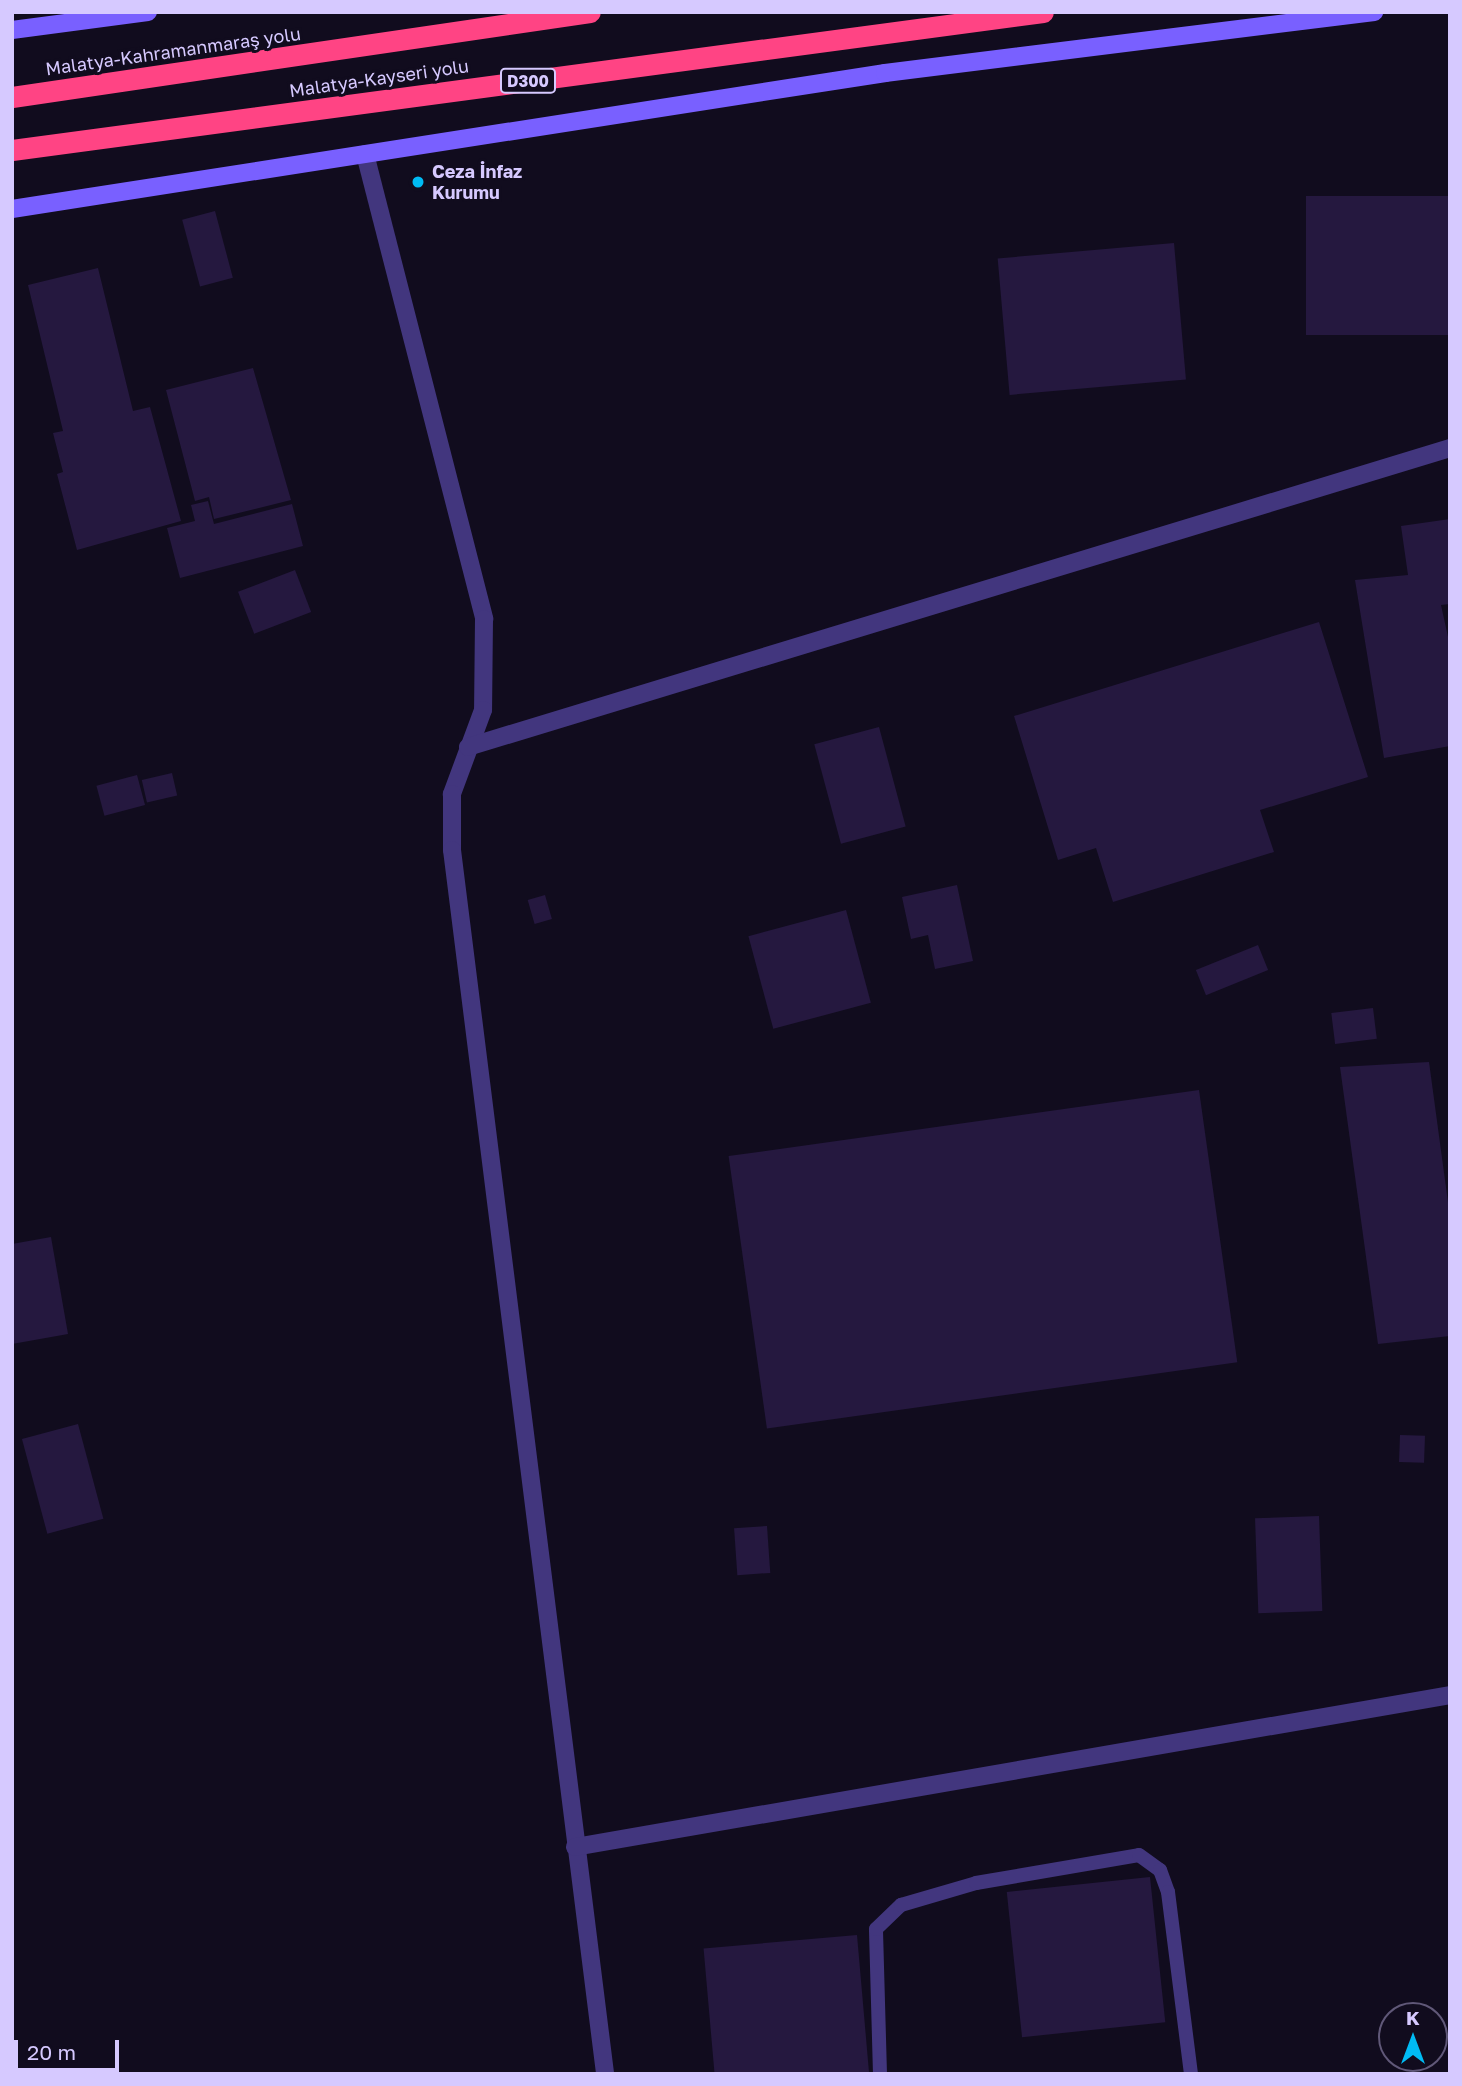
<!DOCTYPE html>
<html>
<head>
<meta charset="utf-8">
<style>
  body { margin:0 }
  #map { position:relative; width:1462px; height:2086px; overflow:hidden; background:#110c1e; font-family:"Golos Text",sans-serif }
  div>[style] { position:absolute }
  .building>* { inset:0; background:#25183f; transform-origin:0 0 }
  .lane>* { height:14px; margin:-7px; padding:0 7px; transform-origin:7px; border-radius:7px; background:#42367e }
  .street>* { height:18px; margin:-9px; padding:0 9px; transform-origin:9px; border-radius:9px; background:#42367e }
  .secondary>* { height:18px; margin:-9px; padding:0 9px; transform-origin:9px; border-radius:9px; background:#7960ff }
  .highway>* { height:21px; margin:-10.5px; padding:0 10.5px; transform-origin:10.5px; border-radius:10.5px; background:#ff4484 }
  .dots>* { width:19px; height:19px; translate:-50% -50%; box-sizing:border-box; border:4px solid #110c1e; border-radius:50% }
  span { translate:-50% -50%; white-space:nowrap; text-align:center; line-height:1.15; -webkit-text-stroke:6px #110c1e; paint-order:stroke }
  .shield-label span { padding:2px 5px; background:#110c1e; border:2px solid; border-radius:5px; -webkit-text-stroke-width:0 }
  .shield-label { font-size:16px; color:#d6c9ff; font-weight:700 }
  .street-label { font-size:18px; color:#d6c9ff }
  .poi-label { font-size:18px; color:#d6c9ff; font-weight:700 }
  .left { translate:0 -50%; text-align:left }
  .frame { position:absolute; inset:0; border:14px solid #d6c9ff; pointer-events:none }
  .north { position:absolute; left:1378px; top:2002px; width:70px; height:70px; box-sizing:border-box; background:#110c1e; border:2px solid #605878; border-radius:50%; rotate:0deg; font-size:19px; font-weight:700; line-height:28px; text-align:center; color:#d6c9ff }
  .north::after { content:''; display:block; margin:auto; width:24px; height:32px; background:#00bbf4; clip-path:polygon(50% 0,100% 100%,50% 72%,0 100%) }
  .scale { position:absolute; left:14px; top:2040px; width:105px; height:32px; box-sizing:border-box; border:4px solid #d6c9ff; border-top:0; padding-left:9px; font-size:21px; line-height:24px; white-space:nowrap; color:#d6c9ff; -webkit-text-stroke:5px #110c1e; paint-order:stroke }
</style>
</head>
<body>
<div id="map">
  <div class="building">
    <div style="left:1450px;top:196px;width:139px;height:144px;rotate:90deg"></div>
    <div style="left:215px;top:211px;width:69px;height:34px;rotate:75deg"></div>
    <div style="left:1174px;top:243px;width:137px;height:177px;rotate:85deg"></div>
    <div style="clip-path:polygon(98px 268px,133px 411px,150px 407px,181px 521px,77px 550px,57px 474px,63px 472px,53px 433px,63px 431px,28px 285px)"></div>
    <div style="clip-path:polygon(253px 368px,291px 500px,214px 519px,209px 497px,195px 501px,166px 390px)"></div>
    <div style="clip-path:polygon(208px 501px,214px 524px,292px 504px,303px 546px,180px 578px,167px 528px,195px 521px,191px 505px)"></div>
    <div style="clip-path:polygon(1450px 519px,1450px 604px,1441px 605px,1450px 646px,1450px 746px,1384px 758px,1355px 580px,1408px 575px,1401px 526px)"></div>
    <div style="left:295px;top:570px;width:45px;height:61px;rotate:69deg"></div>
    <div style="clip-path:polygon(1319px 622px,1368px 777px,1260px 810px,1274px 852px,1113px 902px,1096px 848px,1058px 860px,1014px 716px)"></div>
    <div style="left:879px;top:727px;width:103px;height:67px;rotate:75deg"></div>
    <div style="left:172px;top:773px;width:23px;height:31px;rotate:77deg"></div>
    <div style="left:137px;top:775px;width:31px;height:42px;rotate:75deg"></div>
    <div style="clip-path:polygon(957px 885px,973px 961px,935px 969px,928px 935px,911px 939px,902px 897px)"></div>
    <div style="left:545px;top:895px;width:25px;height:18px;rotate:74deg"></div>
    <div style="left:846px;top:910px;width:96px;height:101px;rotate:75deg"></div>
    <div style="left:1258px;top:945px;width:27px;height:67px;rotate:68deg"></div>
    <div style="left:1373px;top:1008px;width:31px;height:42px;rotate:83deg"></div>
    <div style="clip-path:polygon(1429px 1062px,1450px 1217px,1450px 1336px,1378px 1344px,1340px 1067px)"></div>
    <div style="left:1199px;top:1090px;width:275px;height:475px;rotate:82deg"></div>
    <div style="clip-path:polygon(51px 1237px,68px 1334px,12px 1344px,12px 1244px)"></div>
    <div style="left:78px;top:1424px;width:98px;height:58px;rotate:75deg"></div>
    <div style="left:1400px;top:1435px;width:25px;height:27px;rotate:2deg"></div>
    <div style="left:1319px;top:1516px;width:95px;height:64px;rotate:88deg"></div>
    <div style="left:767px;top:1526px;width:47px;height:33px;rotate:86deg"></div>
    <div style="left:1150px;top:1877px;width:146px;height:144px;rotate:84deg"></div>
    <div style="left:857px;top:1935px;width:140px;height:154px;rotate:85deg"></div>
  </div>
  <div class="lane">
    <div style="left:880px;top:2074px;width:145px;rotate:-91.6deg"></div>
    <div style="left:876px;top:1929px;width:35px;rotate:-44deg"></div>
    <div style="left:901px;top:1905px;width:78px;rotate:-16.3deg"></div>
    <div style="left:976px;top:1883px;width:165px;rotate:-9.7deg"></div>
    <div style="left:1139px;top:1855px;width:26px;rotate:36deg"></div>
    <div style="left:1160px;top:1870px;width:23px;rotate:70deg"></div>
    <div style="left:1168px;top:1892px;width:183px;rotate:82.8deg"></div>
  </div>
  <div class="street">
    <div style="left:365px;top:154px;width:480px;rotate:75.6deg"></div>
    <div style="left:484px;top:619px;width:91px;rotate:90.6deg"></div>
    <div style="left:483px;top:710px;width:90px;rotate:110.3deg"></div>
    <div style="left:452px;top:794px;width:56px;rotate:90deg"></div>
    <div style="left:452px;top:850px;width:1234px;rotate:82.87deg"></div>
    <div style="left:468px;top:747px;width:1027px;rotate:-16.93deg"></div>
    <div style="left:575px;top:1847px;width:888px;rotate:-9.85deg"></div>
  </div>
  <div class="secondary">
    <div style="left:12px;top:30px;width:137px;rotate:-7.5deg"></div>
    <div style="left:12px;top:209px;width:884px;rotate:-8.85deg"></div>
    <div style="left:885px;top:73px;width:493px;rotate:-7.1deg"></div>
  </div>
  <div class="highway">
    <div style="left:12px;top:97px;width:584px;rotate:-8.37deg"></div>
    <div style="left:12px;top:150px;width:1040px;rotate:-7.62deg"></div>
  </div>
  <div class="dots">
    <div style="left:418px;top:182px;background:#00bbf4"></div>
  </div>
  <div class="shield-label">
    <span style="left:528px;top:81px">D300</span>
  </div>
  <div class="street-label">
    <span style="left:173px;top:51px;rotate:-8deg">Malatya-Kahramanmaraş yolu</span>
    <span style="left:379px;top:78px;rotate:-8deg">Malatya-Kayseri yolu</span>
  </div>
  <div class="poi-label">
    <span class="left" style="left:432px;top:182px">Ceza İnfaz<br>Kurumu</span>
  </div>
  <div class="frame"></div>
  <div class="north">K</div>
  <div class="scale">20 m</div>
</div>
</body>
</html>
